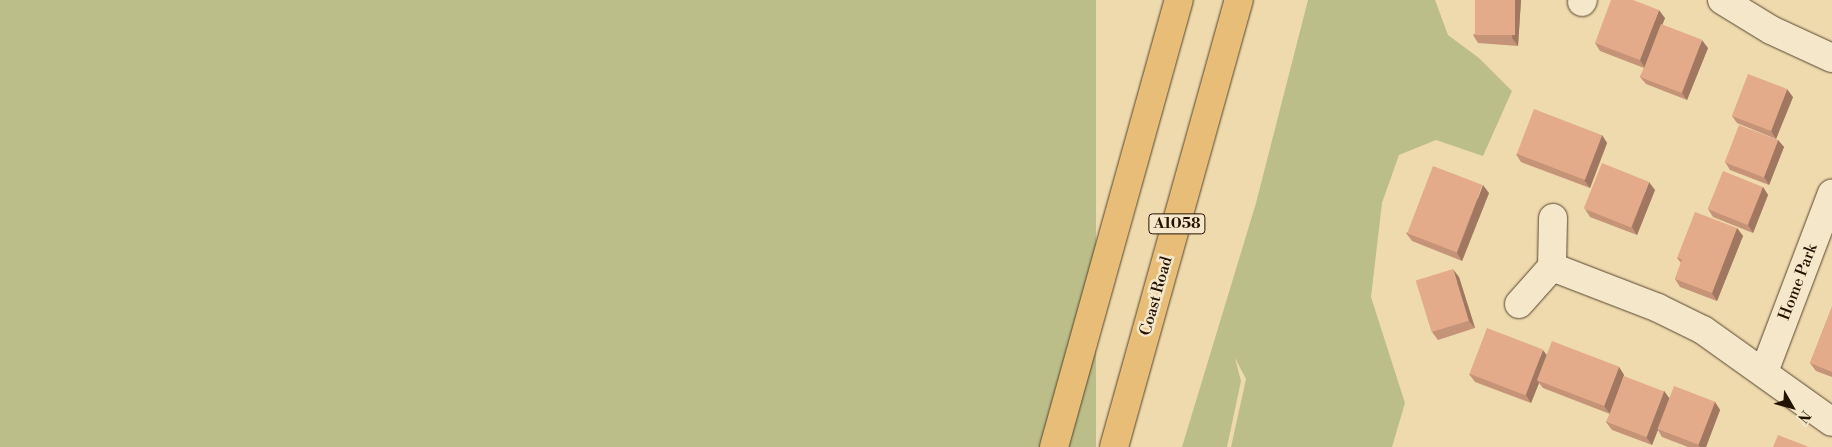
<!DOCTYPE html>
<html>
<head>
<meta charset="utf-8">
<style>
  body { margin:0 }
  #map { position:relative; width:1832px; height:447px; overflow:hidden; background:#efdaae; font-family:"Libre Bodoni",serif }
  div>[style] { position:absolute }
  .green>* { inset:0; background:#bcbe89; transform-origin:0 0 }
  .roads { filter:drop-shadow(0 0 1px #56442c) drop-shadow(0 0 1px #56442c) }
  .minor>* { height:28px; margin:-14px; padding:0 14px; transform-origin:14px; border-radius:14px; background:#f5e7ca }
  .highway>* { height:28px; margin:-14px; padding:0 14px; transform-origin:14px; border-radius:14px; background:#e8bd77 }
  .wall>* { inset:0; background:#c49378 }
  .shaded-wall>* { inset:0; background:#a07861 }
  .building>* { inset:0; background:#e4ab8b; transform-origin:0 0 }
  span { translate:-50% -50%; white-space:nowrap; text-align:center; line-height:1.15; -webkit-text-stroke:5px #f5e7ca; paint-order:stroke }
  .shield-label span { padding:1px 4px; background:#f5e7ca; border:1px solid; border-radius:4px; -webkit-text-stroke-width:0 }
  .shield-label { font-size:15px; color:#231200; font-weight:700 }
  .street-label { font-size:16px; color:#231200 }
  .north { position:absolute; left:1767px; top:382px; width:50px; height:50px; -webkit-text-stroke:4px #f5e7ca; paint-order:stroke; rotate:128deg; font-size:14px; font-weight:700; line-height:20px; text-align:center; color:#231200 }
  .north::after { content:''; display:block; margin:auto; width:18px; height:22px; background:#231200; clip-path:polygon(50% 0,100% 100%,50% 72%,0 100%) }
</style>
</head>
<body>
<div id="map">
  <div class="green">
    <div style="left:0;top:0;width:1096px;height:447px"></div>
    <div style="clip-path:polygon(1308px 0,1435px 0,1448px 35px,1479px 58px,1512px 91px,1483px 156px,1436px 140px,1399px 155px,1382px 203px,1371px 297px,1405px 403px,1392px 447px,1231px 447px,1246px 379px,1235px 358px,1241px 381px,1227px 447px,1182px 447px,1256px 203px)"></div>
  </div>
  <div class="roads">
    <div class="minor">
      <div style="left:1722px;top:0;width:57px;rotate:31.5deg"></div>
      <div style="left:1771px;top:30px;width:67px;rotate:24.7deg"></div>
      <div style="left:1582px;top:2px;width:2px;rotate:-63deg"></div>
      <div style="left:1552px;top:267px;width:114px;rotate:21.1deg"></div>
      <div style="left:1658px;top:308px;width:50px;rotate:26.1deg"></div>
      <div style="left:1703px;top:330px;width:158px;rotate:35.5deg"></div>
      <div style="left:1519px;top:304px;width:50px;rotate:-48.3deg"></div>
      <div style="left:1552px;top:267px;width:49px;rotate:-88.8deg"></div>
      <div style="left:1764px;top:372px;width:191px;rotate:-69.2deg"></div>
    </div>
    <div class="highway">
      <div style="left:1054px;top:447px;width:464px;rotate:-74.4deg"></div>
      <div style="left:1114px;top:447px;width:464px;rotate:-74.4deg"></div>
    </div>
  </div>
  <div class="wall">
    <div style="clip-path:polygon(1521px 0,1518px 46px,1478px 43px,1473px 35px)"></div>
    <div style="clip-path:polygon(1665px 18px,1662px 25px,1708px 48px,1687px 100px,1646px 84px,1640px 77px,1644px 68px,1600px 51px,1595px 43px)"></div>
    <div style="clip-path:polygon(1793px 97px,1776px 139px,1737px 123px,1732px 116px)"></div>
    <div style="clip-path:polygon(1602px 135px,1607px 143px,1590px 188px,1521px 162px,1516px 154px)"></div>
    <div style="clip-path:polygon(1778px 140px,1784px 147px,1769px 185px,1730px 170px,1725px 162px)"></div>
    <div style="clip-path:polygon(1763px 187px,1768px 195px,1753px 233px,1713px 217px,1708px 209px)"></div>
    <div style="clip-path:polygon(1655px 190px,1637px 235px,1590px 217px,1585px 209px)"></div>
    <div style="clip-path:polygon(1489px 193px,1462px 261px,1412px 241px,1406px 233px)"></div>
    <div style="clip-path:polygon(1737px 228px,1743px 236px,1717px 301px,1680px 287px,1675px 279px,1681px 263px,1677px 258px)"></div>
    <div style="clip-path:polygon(1459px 277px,1475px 328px,1438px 340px,1432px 332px)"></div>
    <div style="clip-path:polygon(1832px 307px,1832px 377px,1816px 371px,1810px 363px)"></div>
    <div style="clip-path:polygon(1547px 355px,1619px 367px,1624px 375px,1611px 411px,1664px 391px,1669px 398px,1715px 402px,1720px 410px,1706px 447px,1688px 447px,1662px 437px,1658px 430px,1652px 445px,1612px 430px,1606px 422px,1610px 414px,1543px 388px,1539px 383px,1531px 403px,1475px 382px,1469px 374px)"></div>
  </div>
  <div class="shaded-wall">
    <div style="clip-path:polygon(1515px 0,1521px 0,1518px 46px,1512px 38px)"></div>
    <div style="clip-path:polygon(1659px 10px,1665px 18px,1645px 68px,1640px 60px)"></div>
    <div style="clip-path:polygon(1702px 40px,1708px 48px,1687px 100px,1682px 93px)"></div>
    <div style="clip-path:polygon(1787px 89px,1793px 97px,1776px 139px,1771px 131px)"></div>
    <div style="clip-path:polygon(1602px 135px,1607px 143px,1590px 188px,1584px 180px)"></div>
    <div style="clip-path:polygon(1778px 140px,1784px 147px,1769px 185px,1764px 177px)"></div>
    <div style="clip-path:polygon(1649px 182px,1655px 190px,1637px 235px,1632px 227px)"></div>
    <div style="clip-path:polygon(1483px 185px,1489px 193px,1462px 261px,1457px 253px)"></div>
    <div style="clip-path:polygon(1763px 187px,1768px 195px,1753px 233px,1748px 225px)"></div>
    <div style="clip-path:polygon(1737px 228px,1743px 236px,1717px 301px,1712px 293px)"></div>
    <div style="clip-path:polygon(1453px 269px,1459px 277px,1475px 328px,1469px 321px)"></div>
    <div style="clip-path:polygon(1543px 350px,1549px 358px,1537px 380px,1539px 383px,1531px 403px,1526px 395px)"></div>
    <div style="clip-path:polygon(1619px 367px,1624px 375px,1610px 414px,1604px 406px)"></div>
    <div style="clip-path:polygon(1664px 391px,1670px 399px,1652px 445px,1646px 437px)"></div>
    <div style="clip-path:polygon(1715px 402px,1720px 410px,1706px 447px,1700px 447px,1698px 445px)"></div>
  </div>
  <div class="building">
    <div style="left:1475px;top:0;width:40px;height:35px"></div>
    <div style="clip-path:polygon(1611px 0,1633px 0,1659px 10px,1640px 60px,1595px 43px)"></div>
    <div style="left:1661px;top:24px;width:44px;height:57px;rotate:21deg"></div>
    <div style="left:1748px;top:74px;width:42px;height:45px;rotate:21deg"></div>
    <div style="left:1534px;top:109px;width:73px;height:48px;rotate:21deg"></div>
    <div style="left:1739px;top:125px;width:42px;height:40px;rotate:21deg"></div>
    <div style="left:1602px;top:163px;width:51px;height:49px;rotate:22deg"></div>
    <div style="left:1433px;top:166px;width:53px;height:72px;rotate:21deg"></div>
    <div style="left:1723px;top:171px;width:43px;height:41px;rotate:22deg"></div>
    <div style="clip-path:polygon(1695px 212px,1737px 228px,1712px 293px,1675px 279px,1682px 259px,1677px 258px)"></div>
    <div style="left:1453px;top:269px;width:54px;height:39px;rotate:73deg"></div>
    <div style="clip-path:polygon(1832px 307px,1832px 372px,1810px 363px)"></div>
    <div style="left:1487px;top:328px;width:60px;height:49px;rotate:21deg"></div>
    <div style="left:1552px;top:341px;width:72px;height:42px;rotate:21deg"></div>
    <div style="left:1624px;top:376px;width:43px;height:49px;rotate:21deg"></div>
    <div style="left:1674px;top:386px;width:44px;height:46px;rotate:21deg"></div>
    <div style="clip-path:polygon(1778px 435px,1809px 447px,1773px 447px)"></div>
  </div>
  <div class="shield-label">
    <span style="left:1177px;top:224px">A1058</span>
  </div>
  <div class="street-label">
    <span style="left:1798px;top:282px;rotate:-69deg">Home Park</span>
    <span style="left:1156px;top:296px;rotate:-74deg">Coast Road</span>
  </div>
  <div class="north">N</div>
</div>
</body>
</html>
